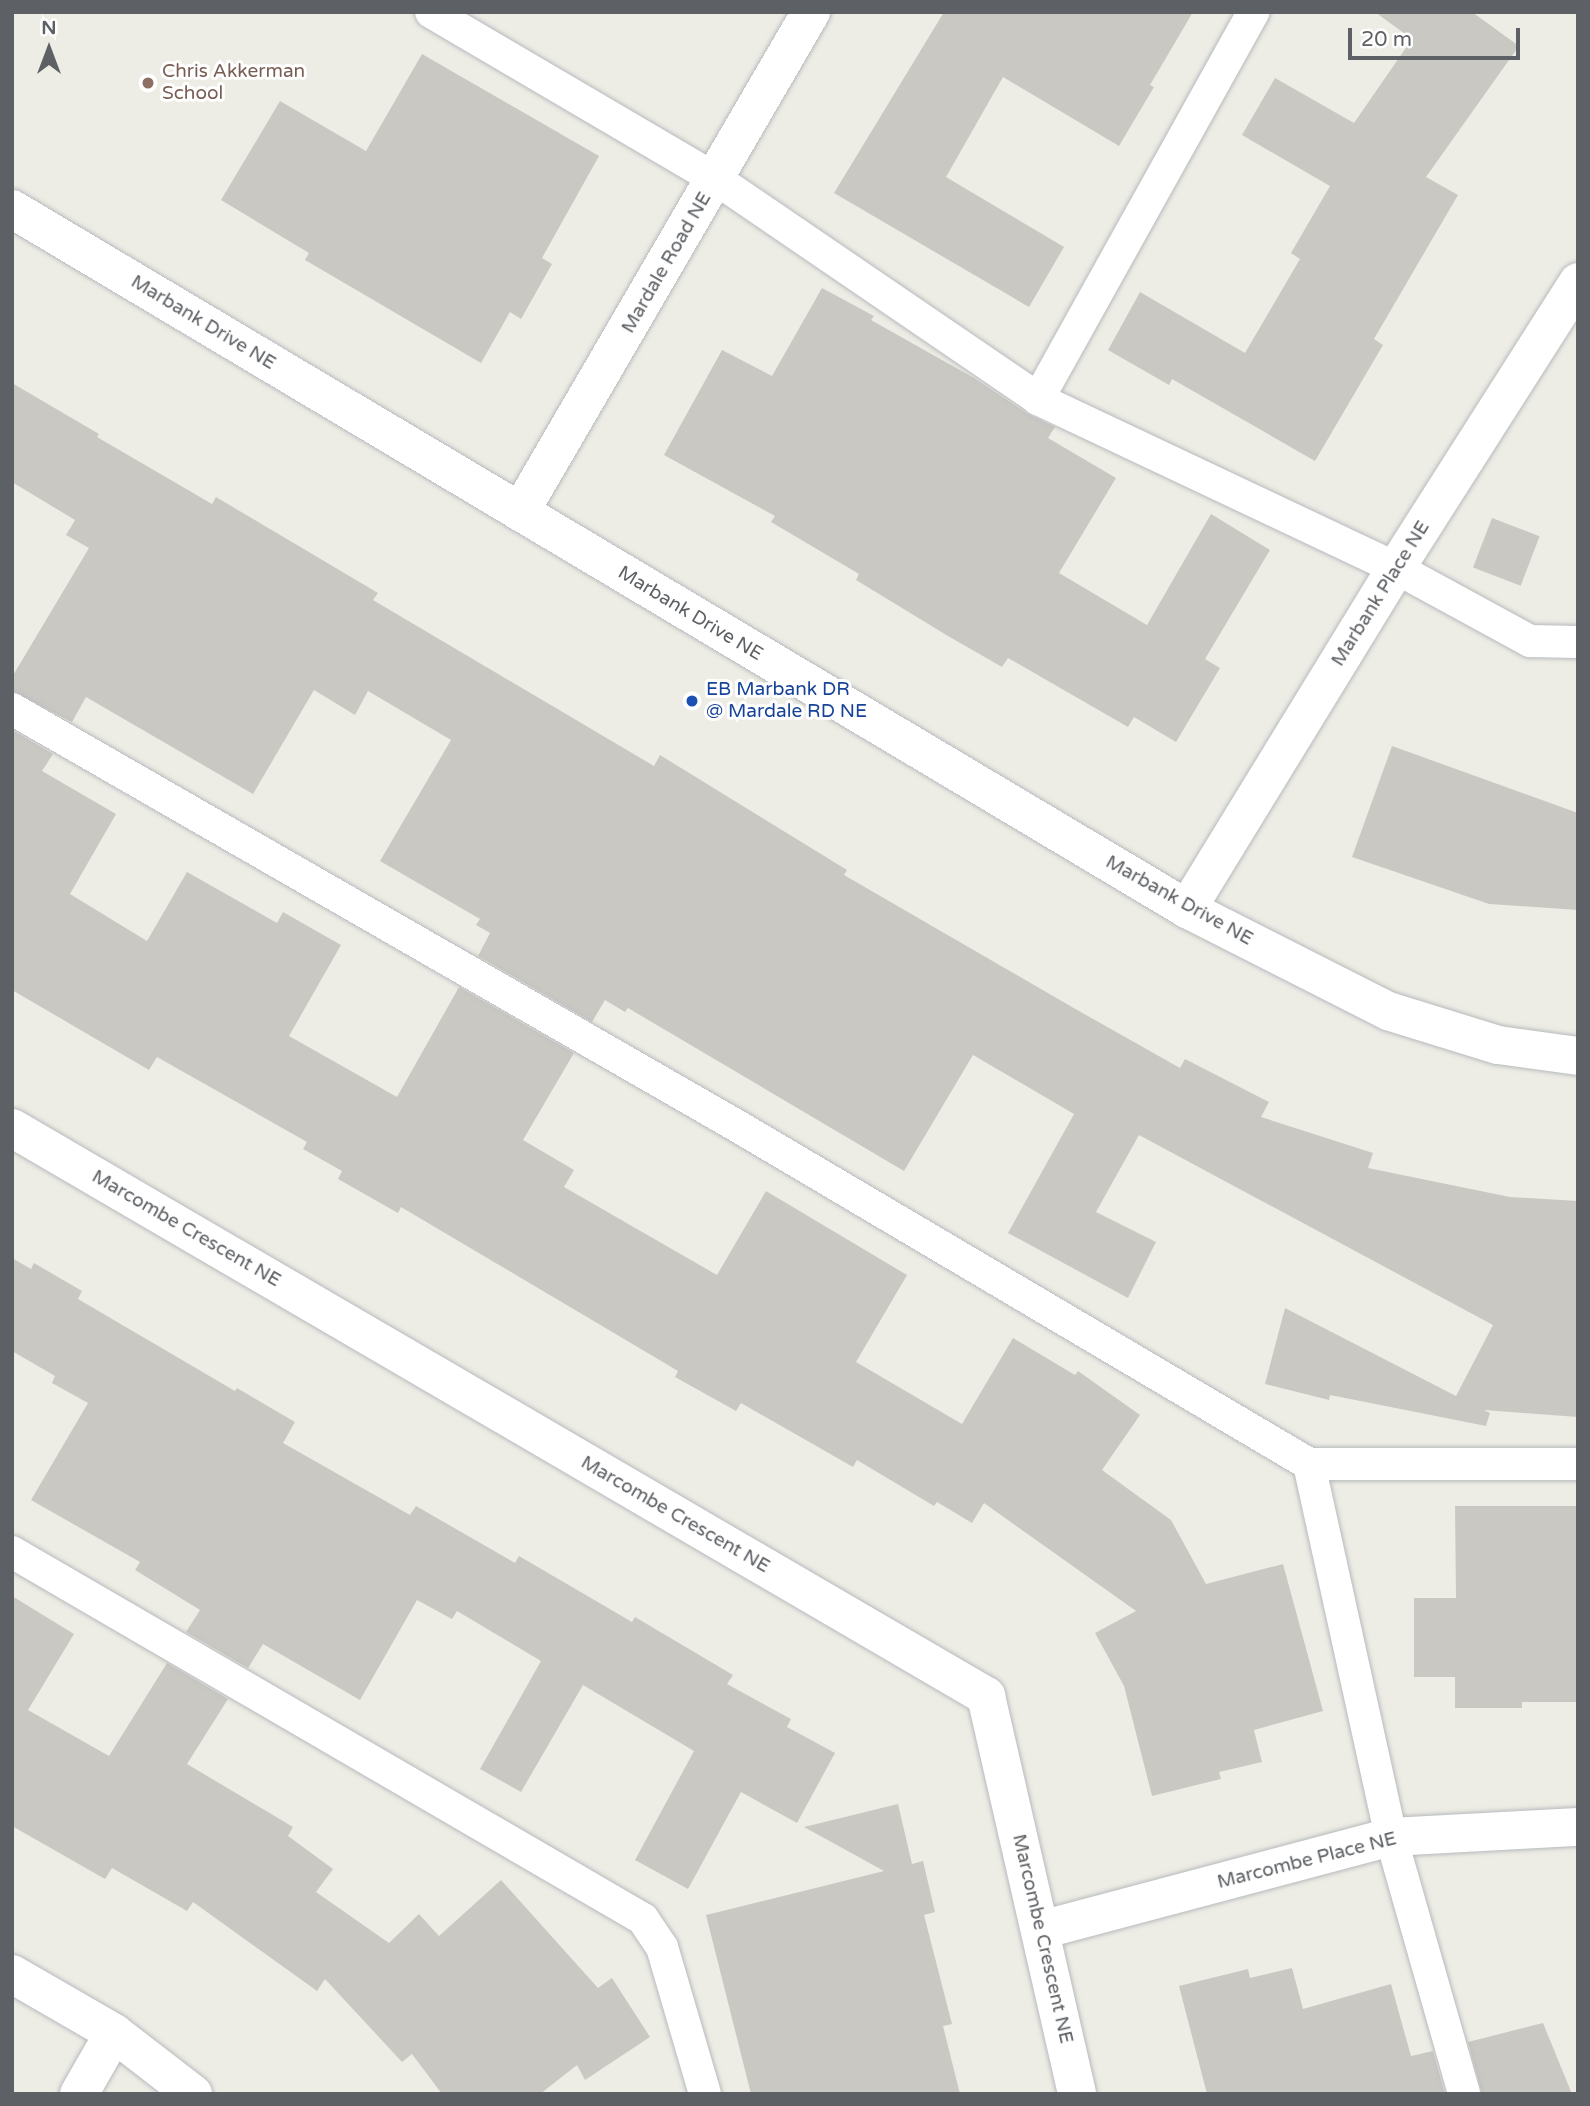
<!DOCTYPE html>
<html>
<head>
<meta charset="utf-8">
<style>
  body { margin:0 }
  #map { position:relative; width:1590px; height:2106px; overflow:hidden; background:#eeede5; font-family:"Varela Round",sans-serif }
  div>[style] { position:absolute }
  .building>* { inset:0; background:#cac8c2; transform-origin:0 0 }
  .roads { filter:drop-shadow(0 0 2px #b7babe) drop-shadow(0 0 2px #b7babe) }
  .lane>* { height:32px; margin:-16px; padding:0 16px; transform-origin:16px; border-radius:16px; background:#fff }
  .street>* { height:38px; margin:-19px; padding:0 19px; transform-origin:19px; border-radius:19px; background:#fff }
  .secondary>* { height:38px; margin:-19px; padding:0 19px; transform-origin:19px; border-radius:19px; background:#fff }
  .dots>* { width:19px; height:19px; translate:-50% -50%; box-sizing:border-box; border:4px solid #fff; border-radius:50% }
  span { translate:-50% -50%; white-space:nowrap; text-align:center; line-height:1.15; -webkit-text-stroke:6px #fff; paint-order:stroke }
  .education-label { font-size:19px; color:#785e54 }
  .left { translate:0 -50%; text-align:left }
  .street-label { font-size:19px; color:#5d6064 }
  .transit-label { font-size:19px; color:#164399 }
  .frame { position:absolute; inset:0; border:14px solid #5d6064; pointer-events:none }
  .north { position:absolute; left:14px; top:14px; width:70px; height:70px; -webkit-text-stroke:5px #fff; paint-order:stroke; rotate:0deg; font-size:19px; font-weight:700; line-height:28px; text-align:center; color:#5d6064 }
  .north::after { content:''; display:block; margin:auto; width:24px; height:32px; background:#5d6064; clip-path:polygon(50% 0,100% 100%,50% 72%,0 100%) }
  .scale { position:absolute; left:1348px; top:28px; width:172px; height:32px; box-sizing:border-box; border:4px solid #5d6064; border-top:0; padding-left:9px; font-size:21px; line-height:24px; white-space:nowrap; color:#5d6064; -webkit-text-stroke:5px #fff; paint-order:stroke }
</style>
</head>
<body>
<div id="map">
  <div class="building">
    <div style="clip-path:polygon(944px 12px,1193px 12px,1150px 85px,1154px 87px,1119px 146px,1003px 77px,946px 177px,1064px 247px,1029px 307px,834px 193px)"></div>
    <div style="clip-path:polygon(1375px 12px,1472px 12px,1519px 46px,1426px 177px,1458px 195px,1374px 339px,1383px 345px,1315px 461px,1172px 379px,1169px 385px,1108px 350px,1140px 292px,1245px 353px,1300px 259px,1291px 253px,1330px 186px,1242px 135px,1275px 78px,1354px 123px,1412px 39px)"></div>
    <div style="clip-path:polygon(422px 54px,599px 156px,542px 258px,552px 264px,521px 319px,510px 312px,481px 363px,305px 260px,309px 253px,221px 200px,280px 101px,366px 151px)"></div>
    <div style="clip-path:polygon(822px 288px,874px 316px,871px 320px,974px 378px,1028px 414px,1055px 427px,1048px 438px,1116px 478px,1059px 573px,1147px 625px,1211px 514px,1270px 550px,1205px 659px,1220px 668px,1176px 742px,1134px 717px,1128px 727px,1008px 658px,1002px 667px,948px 636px,856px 580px,859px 574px,771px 522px,775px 516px,664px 455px,722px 350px,772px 376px)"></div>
    <div style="clip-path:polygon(12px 383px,99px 434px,97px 437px,212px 504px,216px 497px,378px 593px,373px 600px,654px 766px,660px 755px,847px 870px,844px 875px,1072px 1007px,1180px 1068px,1185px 1059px,1269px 1102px,1261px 1117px,1373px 1153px,1368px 1168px,1510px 1197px,1578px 1201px,1578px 1417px,1484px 1410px,1490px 1413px,1486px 1426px,1330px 1395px,1329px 1400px,1265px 1384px,1285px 1308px,1456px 1396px,1493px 1325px,1139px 1135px,1096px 1212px,1156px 1242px,1128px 1298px,1008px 1233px,1074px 1114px,973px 1055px,904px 1171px,628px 1008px,625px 1012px,605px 1000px,592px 1022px,478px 956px,490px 933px,476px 925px,480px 919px,380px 861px,451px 740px,368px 691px,355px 715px,314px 690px,253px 794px,86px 697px,72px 722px,12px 691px,12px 677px,89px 548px,66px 535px,75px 520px,12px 482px)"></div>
    <div style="left:1492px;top:518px;width:51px;height:53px;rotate:21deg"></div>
    <div style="clip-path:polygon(12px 730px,53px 754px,42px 771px,116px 814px,70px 894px,147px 941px,187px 872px,277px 923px,283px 912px,341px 945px,289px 1036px,397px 1097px,459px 987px,574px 1053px,523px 1140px,574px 1170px,564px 1187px,717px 1275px,766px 1191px,907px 1275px,856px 1362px,962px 1424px,1013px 1338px,1075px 1375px,1078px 1371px,1140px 1415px,1102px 1470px,1171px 1520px,1206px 1584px,1283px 1564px,1323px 1711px,1254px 1730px,1262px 1762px,1219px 1772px,1221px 1779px,1152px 1796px,1124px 1686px,1095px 1633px,1136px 1611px,984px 1503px,972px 1523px,937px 1502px,934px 1506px,857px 1460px,853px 1467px,741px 1403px,736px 1411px,675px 1377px,678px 1371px,401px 1207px,398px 1213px,338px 1179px,342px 1171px,303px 1149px,307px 1142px,157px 1057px,149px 1070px,12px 990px)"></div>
    <div style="clip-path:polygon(1392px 746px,1578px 813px,1578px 910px,1489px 904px,1352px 857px)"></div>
    <div style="clip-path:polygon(12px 1258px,31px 1269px,34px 1263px,82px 1291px,78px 1299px,235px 1391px,237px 1388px,295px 1422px,283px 1443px,410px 1515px,416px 1506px,515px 1563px,519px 1556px,632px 1622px,635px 1617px,733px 1675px,727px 1684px,791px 1719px,787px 1727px,835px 1753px,797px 1823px,741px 1792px,688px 1889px,635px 1860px,694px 1751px,583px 1685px,521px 1792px,480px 1769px,541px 1661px,457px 1611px,452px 1619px,417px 1600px,360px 1700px,263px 1644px,248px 1668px,186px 1632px,200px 1610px,135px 1570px,140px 1562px,31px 1500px,88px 1403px,52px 1383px,55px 1376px,12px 1351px)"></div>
    <div style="clip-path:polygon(1455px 1506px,1578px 1506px,1578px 1702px,1522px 1702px,1522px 1708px,1455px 1708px,1455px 1677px,1414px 1677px,1414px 1598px,1456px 1598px)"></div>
    <div style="clip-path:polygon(12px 1596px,74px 1634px,28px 1710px,109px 1756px,167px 1663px,228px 1699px,187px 1764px,293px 1827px,288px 1836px,333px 1869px,316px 1892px,389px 1943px,419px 1914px,439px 1936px,501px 1880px,598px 1988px,612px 1978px,650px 2037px,585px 2080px,577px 2065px,540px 2094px,442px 2094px,412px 2054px,402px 2062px,325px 1979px,317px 1991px,193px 1902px,187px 1911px,112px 1868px,105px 1879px,12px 1826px)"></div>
    <div style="clip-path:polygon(898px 1804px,912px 1864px,923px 1861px,935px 1912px,924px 1915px,952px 2024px,943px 2026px,960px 2094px,751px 2094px,706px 1915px,884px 1871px,804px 1827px)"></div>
    <div style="clip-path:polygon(1292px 1968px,1303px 2009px,1391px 1984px,1411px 2056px,1433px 2051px,1445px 2094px,1207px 2094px,1179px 1986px,1248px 1969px,1250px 1978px)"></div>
    <div style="clip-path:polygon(1543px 2023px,1572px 2094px,1482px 2094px,1468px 2042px)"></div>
  </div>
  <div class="roads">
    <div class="lane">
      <div style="left:431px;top:12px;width:330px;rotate:30.4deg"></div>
      <div style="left:716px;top:179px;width:390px;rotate:34.3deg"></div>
      <div style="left:1038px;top:399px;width:396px;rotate:25.3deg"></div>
      <div style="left:1396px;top:568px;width:153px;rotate:28.6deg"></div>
      <div style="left:1530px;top:641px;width:48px;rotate:1.2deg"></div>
      <div style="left:1038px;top:399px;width:443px;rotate:-60.9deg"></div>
      <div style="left:12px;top:709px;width:844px;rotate:29.9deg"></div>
      <div style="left:744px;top:1130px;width:656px;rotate:30.59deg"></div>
      <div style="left:1309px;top:1464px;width:269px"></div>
      <div style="left:1309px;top:1464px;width:382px;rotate:77.6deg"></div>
      <div style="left:1391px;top:1837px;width:267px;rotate:74.1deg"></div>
      <div style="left:12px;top:1552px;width:730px;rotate:30.18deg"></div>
      <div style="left:643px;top:1919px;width:34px;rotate:56deg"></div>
      <div style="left:662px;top:1947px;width:153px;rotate:73.7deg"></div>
    </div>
    <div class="street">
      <div style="left:520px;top:512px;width:579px;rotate:-59.8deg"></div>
      <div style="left:1187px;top:909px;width:400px;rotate:-58.5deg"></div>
      <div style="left:1396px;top:568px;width:339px;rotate:-57.5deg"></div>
      <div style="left:12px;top:1128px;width:1128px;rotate:30.25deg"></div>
      <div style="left:986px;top:1696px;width:408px;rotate:77.1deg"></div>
      <div style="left:1041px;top:1930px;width:362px;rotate:-14.9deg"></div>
      <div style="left:1391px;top:1837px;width:187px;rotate:-3.1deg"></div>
      <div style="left:12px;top:1974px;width:118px;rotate:30deg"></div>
      <div style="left:114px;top:2033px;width:100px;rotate:37.7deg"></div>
      <div style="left:79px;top:2094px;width:70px;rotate:-60.2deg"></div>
    </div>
    <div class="secondary">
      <div style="left:12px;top:209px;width:1368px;rotate:30.78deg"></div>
      <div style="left:1187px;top:909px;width:225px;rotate:26.9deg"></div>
      <div style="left:1388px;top:1011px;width:115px;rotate:17.2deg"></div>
      <div style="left:1498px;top:1045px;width:81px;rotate:7.8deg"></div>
    </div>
  </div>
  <div class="dots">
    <div style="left:148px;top:83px;background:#8d6e63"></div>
    <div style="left:692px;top:701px;background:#1a4fb4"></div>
  </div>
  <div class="education-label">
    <span class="left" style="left:162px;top:83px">Chris Akkerman<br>School</span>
  </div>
  <div class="street-label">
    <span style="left:667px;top:263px;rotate:-60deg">Mardale Road NE</span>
    <span style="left:203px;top:323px;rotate:31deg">Marbank Drive NE</span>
    <span style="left:1381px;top:594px;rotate:-58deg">Marbank Place NE</span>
    <span style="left:690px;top:614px;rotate:31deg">Marbank Drive NE</span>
    <span style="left:1179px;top:901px;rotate:29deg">Marbank Drive NE</span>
    <span style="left:186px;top:1229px;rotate:30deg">Marcombe Crescent NE</span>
    <span style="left:675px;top:1515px;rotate:30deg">Marcombe Crescent NE</span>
    <span style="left:1307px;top:1861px;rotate:-14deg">Marcombe Place NE</span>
    <span style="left:1042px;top:1939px;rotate:77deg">Marcombe Crescent NE</span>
  </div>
  <div class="transit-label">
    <span class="left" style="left:706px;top:701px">EB Marbank DR<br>@ Mardale RD NE</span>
  </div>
  <div class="frame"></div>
  <div class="north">N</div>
  <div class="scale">20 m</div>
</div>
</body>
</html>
